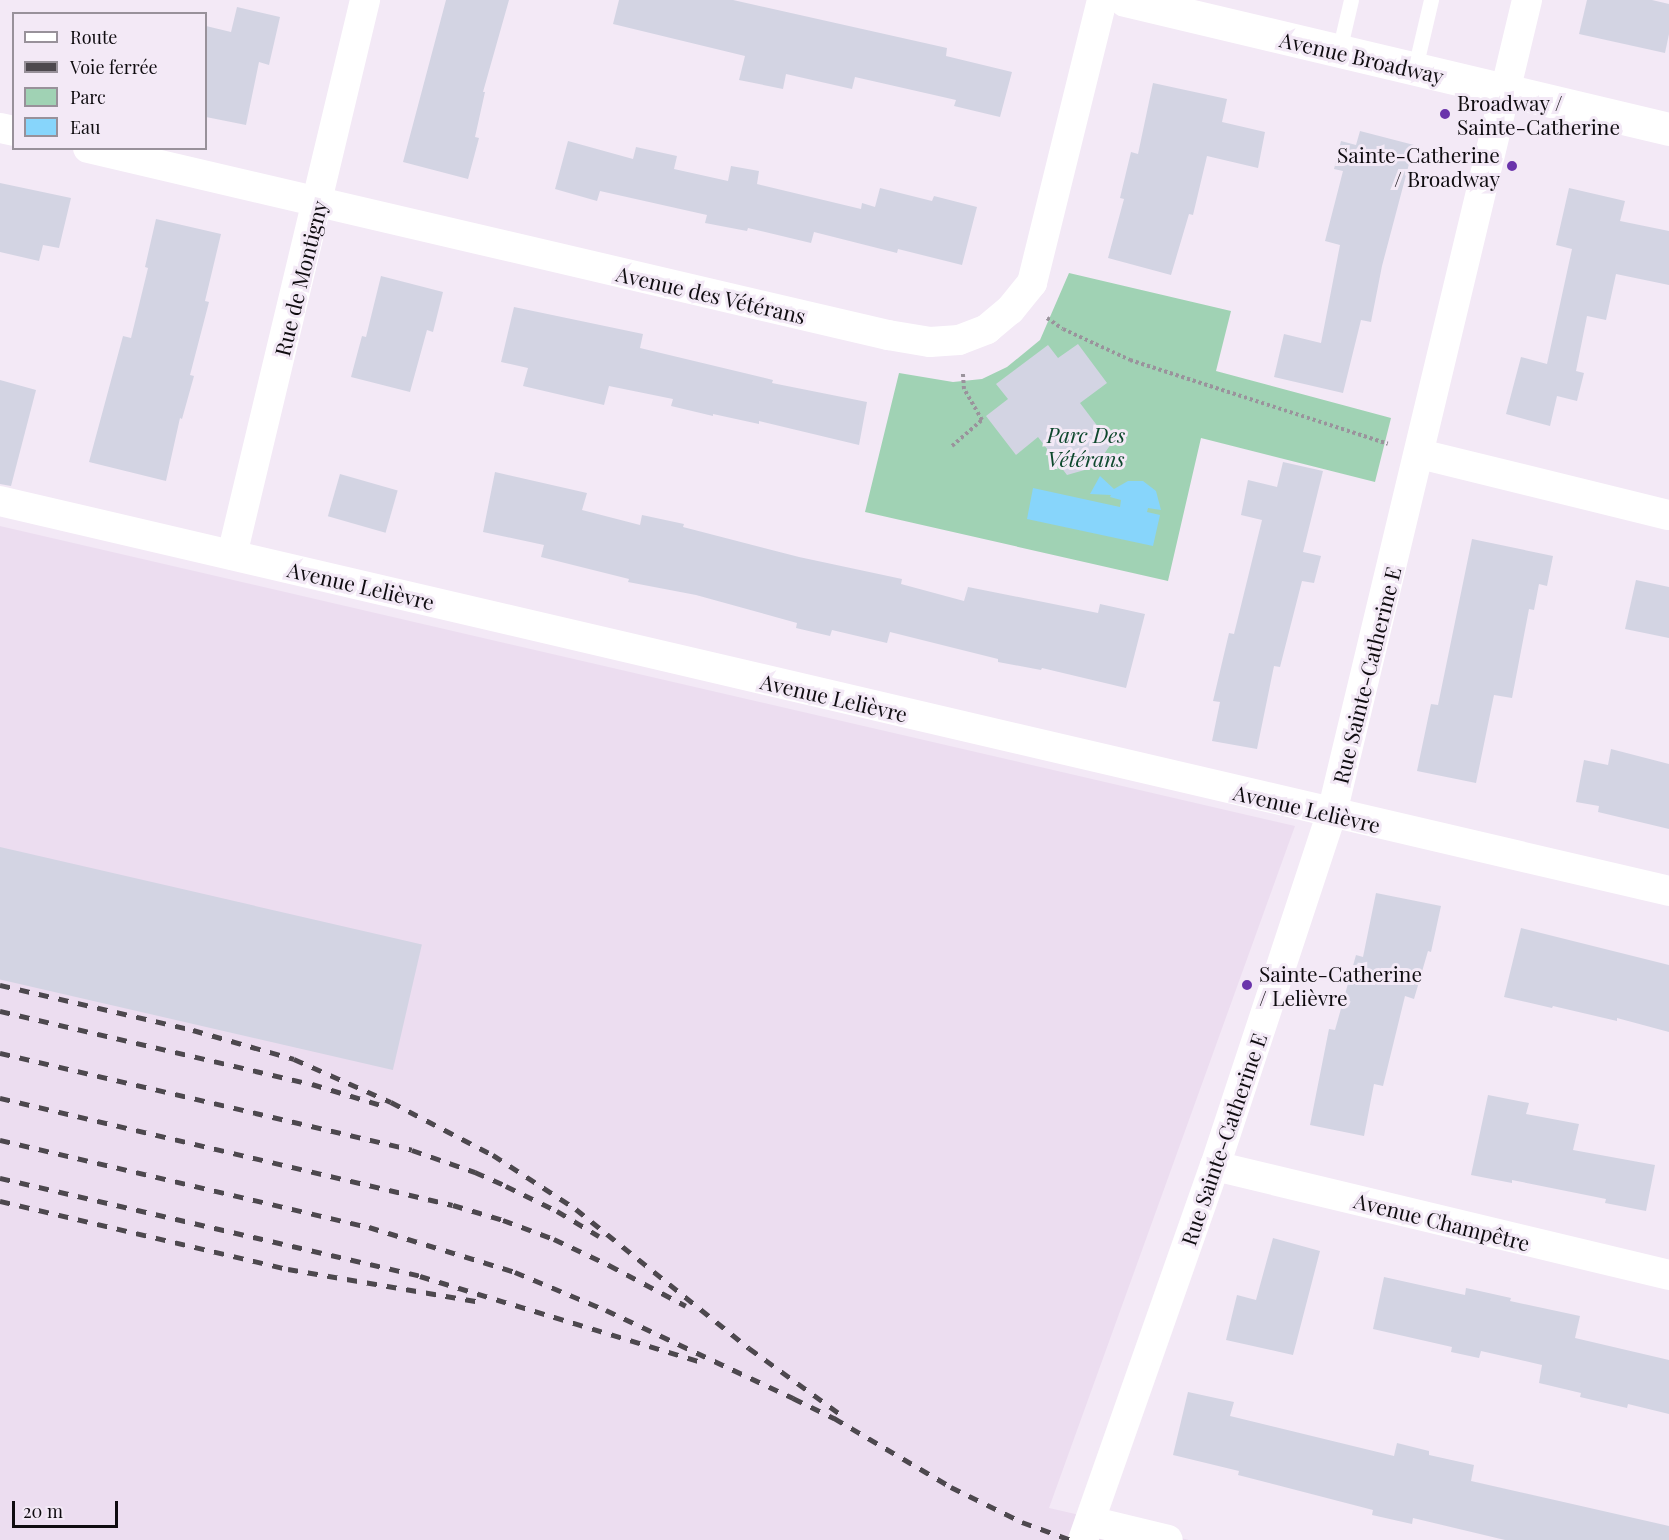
<!DOCTYPE html>
<html>
<head>
<meta charset="utf-8">
<style>
  body { margin:0 }
  #map { position:relative; width:1669px; height:1540px; overflow:hidden; background:#f3e9f6; font-family:"Playfair Display",serif }
  div>[style] { position:absolute }
  .built>* { inset:0; background:#ecddf0 }
  .green>* { inset:0; background:#a0d2b4 }
  .water>* { inset:0; background:#87d5fb }
  .building>* { inset:0; background:#d3d4e3; transform-origin:0 0 }
  .path>* { height:4px; margin-top:-2px; transform-origin:0; background:repeating-linear-gradient(90deg,#9a939c 0 3px,transparent 0 6px) }
  .lane>* { height:15px; margin:-7.5px; padding:0 7.5px; transform-origin:7.5px; border-radius:7.5px; background:#fff }
  .street>* { height:30px; margin:-15px; padding:0 15px; transform-origin:15px; border-radius:15px; background:#fff }
  .secondary>* { height:33px; margin:-16.5px; padding:0 16.5px; transform-origin:16.5px; border-radius:16.5px; background:#fff }
  .rail>* { height:4.5px; margin-top:-2.25px; transform-origin:0; background:repeating-linear-gradient(90deg,#4d484e 0 10px,transparent 0 20px) }
  .dots>* { width:16px; height:16px; translate:-50% -50%; box-sizing:border-box; border:3px solid #f3e9f6; border-radius:50% }
  span { translate:-50% -50%; white-space:nowrap; text-align:center; line-height:1.15; -webkit-text-stroke:6px #f3e9f6; paint-order:stroke }
  .street-label { font-size:21px; color:#0f0c10 }
  .poi-label { font-size:21px; color:#0f0c10 }
  .left { translate:0 -50%; text-align:left }
  .right { translate:-100% -50%; text-align:right }
  .park-label { font-size:21px; color:#0e482d; font-style:italic }
  .legend { position:absolute; left:12px; top:12px; width:195px; height:138px; box-sizing:border-box; background:#f3e9f6; border:2px solid #98919a; margin:0; padding:8px 10px; list-style:none; font-size:18px; color:#0f0c10 }
  .legend li { display:flex; align-items:center; gap:12px; height:30px }
  .legend b { width:30px; border:2px solid #98919a }
  .scale { position:absolute; left:12px; top:1501px; width:106px; height:27px; box-sizing:border-box; border:3px solid #0f0c10; border-top:0; padding-left:8px; font-size:18px; line-height:21px; white-space:nowrap; color:#0f0c10; -webkit-text-stroke:4px #f3e9f6; paint-order:stroke }
</style>
</head>
<body>
<div id="map">
  <div class="built">
    <div style="clip-path:polygon(0 526px,1295px 826px,1049px 1508px,1189px 1540px,0 1540px)"></div>
  </div>
  <div class="green">
    <div style="clip-path:polygon(1069px 273px,1231px 311px,1216px 371px,1391px 418px,1375px 482px,1201px 438px,1168px 581px,865px 512px,899px 373px,953px 382px,982px 379px,1007px 367px,1040px 340px)"></div>
  </div>
  <div class="water">
    <div style="clip-path:polygon(1100px 476px,1114px 489px,1128px 481px,1143px 481px,1156px 491px,1161px 510px,1148px 508px,1147px 512px,1160px 515px,1153px 546px,1027px 519px,1033px 488px,1120px 507px,1121px 500px,1110px 497px,1111px 495px,1090px 494px)"></div>
  </div>
  <div class="building">
    <div style="clip-path:polygon(446px 0,509px 0,483px 92px,485px 92px,475px 137px,479px 138px,468px 179px,403px 162px)"></div>
    <div style="clip-path:polygon(619px 0,733px 0,947px 48px,946px 56px,1012px 72px,1000px 117px,954px 106px,956px 100px,855px 77px,852px 89px,786px 74px,783px 89px,739px 80px,745px 56px,613px 24px)"></div>
    <div style="clip-path:polygon(1587px 0,1652px 0,1669px 4px,1669px 34px,1665px 53px,1579px 34px)"></div>
    <div style="clip-path:polygon(237px 7px,280px 17px,269px 65px,259px 62px,246px 125px,206px 117px,206px 26px,231px 32px)"></div>
    <div style="clip-path:polygon(1153px 83px,1227px 99px,1222px 122px,1265px 132px,1258px 168px,1207px 156px,1193px 215px,1189px 214px,1171px 275px,1108px 258px,1124px 199px,1120px 198px,1131px 152px,1138px 154px)"></div>
    <div style="clip-path:polygon(1360px 131px,1414px 145px,1382px 266px,1371px 322px,1361px 320px,1343px 393px,1274px 377px,1284px 334px,1321px 343px,1340px 245px,1325px 241px,1343px 171px,1334px 169px,1341px 141px,1356px 145px)"></div>
    <div style="clip-path:polygon(568px 141px,633px 159px,636px 147px,677px 156px,674px 169px,728px 181px,731px 166px,759px 171px,757px 184px,861px 209px,862px 203px,875px 207px,880px 188px,932px 201px,934px 196px,977px 207px,962px 265px,898px 249px,897px 253px,814px 232px,811px 243px,748px 228px,747px 231px,705px 223px,707px 215px,600px 191px,597px 201px,555px 189px)"></div>
    <div style="clip-path:polygon(0 183px,71px 198px,59px 248px,43px 245px,39px 261px,0 252px)"></div>
    <div style="clip-path:polygon(1569px 188px,1625px 201px,1620px 221px,1669px 231px,1669px 285px,1616px 274px,1606px 320px,1587px 316px,1576px 371px,1584px 373px,1577px 401px,1557px 396px,1550px 426px,1506px 414px,1521px 357px,1547px 364px,1572px 249px,1556px 245px)"></div>
    <div style="clip-path:polygon(156px 219px,221px 234px,205px 301px,209px 302px,190px 375px,194px 376px,182px 419px,180px 418px,166px 481px,89px 462px,123px 336px,131px 338px,148px 268px,145px 267px)"></div>
    <div style="clip-path:polygon(381px 276px,443px 292px,433px 332px,427px 330px,410px 392px,351px 377px,362px 336px,366px 337px)"></div>
    <div style="clip-path:polygon(514px 307px,643px 334px,640px 348px,773px 380px,772px 383px,867px 402px,859px 445px,759px 421px,759px 424px,713px 414px,713px 416px,671px 406px,673px 399px,609px 386px,604px 405px,523px 386px,528px 368px,501px 362px)"></div>
    <div style="clip-path:polygon(1078px 344px,1107px 383px,1080px 403px,1111px 444px,1095px 467px,1067px 475px,1038px 437px,1016px 455px,986px 416px,1008px 399px,996px 384px,1048px 345px,1058px 358px)"></div>
    <div style="clip-path:polygon(0 380px,36px 390px,11px 486px,0 484px)"></div>
    <div style="clip-path:polygon(1283px 462px,1323px 471px,1303px 552px,1321px 556px,1314px 583px,1302px 581px,1280px 667px,1274px 666px,1257px 749px,1212px 741px,1220px 702px,1213px 701px,1229px 633px,1234px 634px,1262px 520px,1241px 515px,1248px 480px,1277px 487px)"></div>
    <div style="clip-path:polygon(495px 472px,587px 493px,582px 510px,640px 525px,642px 515px,684px 524px,683px 527px,799px 557px,902px 579px,901px 584px,964px 601px,968px 587px,1098px 613px,1100px 604px,1145px 614px,1126px 688px,1042px 668px,1041px 670px,998px 662px,998px 659px,890px 632px,887px 643px,832px 630px,830px 636px,796px 628px,797px 623px,696px 595px,628px 582px,629px 579px,541px 557px,544px 545px,483px 532px)"></div>
    <div style="left:340px;top:474px;width:60px;height:44px;rotate:16deg"></div>
    <div style="clip-path:polygon(1472px 539px,1553px 556px,1547px 586px,1539px 584px,1534px 610px,1529px 609px,1512px 698px,1494px 695px,1476px 783px,1417px 771px,1431px 704px,1438px 705px)"></div>
    <div style="clip-path:polygon(1636px 580px,1669px 587px,1669px 638px,1625px 629px)"></div>
    <div style="clip-path:polygon(1611px 749px,1669px 764px,1669px 829px,1598px 812px,1599px 806px,1576px 802px,1584px 760px,1608px 765px)"></div>
    <div style="left:0;top:847px;width:433px;height:129px;rotate:13deg"></div>
    <div style="clip-path:polygon(1376px 893px,1441px 906px,1431px 952px,1428px 951px,1414px 999px,1405px 996px,1383px 1086px,1374px 1084px,1364px 1136px,1310px 1125px,1329px 1029px,1335px 1030px,1356px 955px,1363px 957px)"></div>
    <div style="clip-path:polygon(1521px 928px,1669px 965px,1669px 1032px,1617px 1018px,1617px 1021px,1553px 1006px,1552px 1008px,1504px 997px)"></div>
    <div style="clip-path:polygon(1488px 1095px,1529px 1103px,1526px 1114px,1579px 1124px,1573px 1150px,1655px 1165px,1646px 1211px,1605px 1203px,1606px 1199px,1512px 1180px,1512px 1183px,1471px 1175px)"></div>
    <div style="clip-path:polygon(1273px 1238px,1320px 1251px,1293px 1355px,1226px 1340px,1237px 1295px,1256px 1300px)"></div>
    <div style="clip-path:polygon(1384px 1277px,1465px 1295px,1466px 1288px,1511px 1298px,1510px 1301px,1580px 1316px,1575px 1338px,1669px 1360px,1669px 1414px,1628px 1404px,1627px 1408px,1580px 1397px,1581px 1393px,1539px 1383px,1542px 1365px,1481px 1351px,1479px 1358px,1451px 1352px,1452px 1347px,1373px 1329px)"></div>
    <div style="clip-path:polygon(1188px 1392px,1234px 1402px,1230px 1416px,1394px 1456px,1397px 1443px,1429px 1451px,1429px 1455px,1474px 1465px,1471px 1481px,1669px 1526px,1669px 1540px,1505px 1540px,1413px 1518px,1412px 1524px,1372px 1515px,1373px 1510px,1238px 1475px,1239px 1471px,1173px 1455px)"></div>
  </div>
  <div class="path">
    <div style="left:1047px;top:318px;width:19px;rotate:35deg"></div>
    <div style="left:1063px;top:329px;width:74px;rotate:24.8deg"></div>
    <div style="left:1130px;top:360px;width:271px;rotate:18deg"></div>
    <div style="left:952px;top:446px;width:40px;rotate:-41deg"></div>
    <div style="left:982px;top:420px;width:36px;rotate:-120deg"></div>
    <div style="left:964px;top:389px;width:16px;rotate:-94deg"></div>
  </div>
  <div class="lane">
    <div style="left:1339px;top:51px;width:52px;rotate:-76.8deg"></div>
    <div style="left:1415px;top:68px;width:70px;rotate:-76.8deg"></div>
  </div>
  <div class="street">
    <div style="left:0;top:128px;width:14px;rotate:12deg"></div>
    <div style="left:88px;top:148px;width:822px;rotate:13.16deg"></div>
    <div style="left:888px;top:335px;width:43px;rotate:9.5deg"></div>
    <div style="left:930px;top:342px;width:29px;rotate:-4deg"></div>
    <div style="left:959px;top:340px;width:30px;rotate:-21deg"></div>
    <div style="left:987px;top:329px;width:30px;rotate:-40deg"></div>
    <div style="left:1010px;top:310px;width:35px;rotate:-51deg"></div>
    <div style="left:1032px;top:283px;width:292px;rotate:-76.1deg"></div>
    <div style="left:1420px;top:454px;width:256px;rotate:13.8deg"></div>
    <div style="left:0;top:501px;width:1714px;rotate:13.15deg"></div>
    <div style="left:232px;top:555px;width:571px;rotate:-76.52deg"></div>
    <div style="left:1215px;top:1166px;width:467px;rotate:13.5deg"></div>
    <div style="left:1090px;top:1521px;width:80px;rotate:13.7deg"></div>
    <div style="left:1083px;top:1540px;width:397px;rotate:-70.6deg"></div>
    <div style="left:1215px;top:1166px;width:372px;rotate:-71.7deg"></div>
    <div style="left:1332px;top:813px;width:836px;rotate:-76.51deg"></div>
  </div>
  <div class="secondary">
    <div style="left:1125px;top:0;width:559px;rotate:13.34deg"></div>
  </div>
  <div class="rail">
    <div style="left:0;top:985px;width:198px;rotate:13.1deg"></div>
    <div style="left:193px;top:1030px;width:105px;rotate:16deg"></div>
    <div style="left:294px;top:1059px;width:106px;rotate:23.9deg"></div>
    <div style="left:391px;top:1102px;width:115px;rotate:27.5deg"></div>
    <div style="left:493px;top:1155px;width:99px;rotate:33deg"></div>
    <div style="left:576px;top:1209px;width:222px;rotate:38.8deg"></div>
    <div style="left:749px;top:1348px;width:116px;rotate:35.9deg"></div>
    <div style="left:0;top:1011px;width:320px;rotate:13.2deg"></div>
    <div style="left:312px;top:1084px;width:75px;rotate:17deg"></div>
    <div style="left:0;top:1053px;width:423px;rotate:13.2deg"></div>
    <div style="left:412px;top:1150px;width:67px;rotate:19.2deg"></div>
    <div style="left:475px;top:1172px;width:34px;rotate:24deg"></div>
    <div style="left:506px;top:1186px;width:57px;rotate:26.1deg"></div>
    <div style="left:557px;top:1211px;width:49px;rotate:30.8deg"></div>
    <div style="left:0;top:1098px;width:465px;rotate:13.3deg"></div>
    <div style="left:453px;top:1205px;width:52px;rotate:16.7deg"></div>
    <div style="left:503px;top:1220px;width:54px;rotate:20.4deg"></div>
    <div style="left:554px;top:1239px;width:61px;rotate:25.3deg"></div>
    <div style="left:609px;top:1265px;width:87px;rotate:28deg"></div>
    <div style="left:0;top:1140px;width:379px;rotate:13.3deg"></div>
    <div style="left:369px;top:1227px;width:153px;rotate:17.1deg"></div>
    <div style="left:515px;top:1272px;width:99px;rotate:22.7deg"></div>
    <div style="left:606px;top:1310px;width:207px;rotate:25.2deg"></div>
    <div style="left:793px;top:1398px;width:46px;rotate:26deg"></div>
    <div style="left:834px;top:1418px;width:136px;rotate:30.5deg"></div>
    <div style="left:951px;top:1487px;width:79px;rotate:26.2deg"></div>
    <div style="left:1022px;top:1522px;width:52px;rotate:20.2deg"></div>
    <div style="left:0;top:1178px;width:431px;rotate:13.1deg"></div>
    <div style="left:420px;top:1276px;width:294px;rotate:17deg"></div>
    <div style="left:0;top:1201px;width:296px;rotate:13.3deg"></div>
    <div style="left:288px;top:1269px;width:196px;rotate:9.7deg"></div>
  </div>
  <div class="dots">
    <div style="left:1445px;top:114px;background:#6a34ab"></div>
    <div style="left:1512px;top:166px;background:#6a34ab"></div>
    <div style="left:1247px;top:985px;background:#6a34ab"></div>
  </div>
  <div class="street-label">
    <span style="left:1362px;top:57px;rotate:13deg">Avenue Broadway</span>
    <span style="left:300px;top:278px;rotate:-76deg">Rue de Montigny</span>
    <span style="left:711px;top:294px;rotate:13deg">Avenue des Vétérans</span>
    <span style="left:361px;top:585px;rotate:13deg">Avenue Lelièvre</span>
    <span style="left:1366px;top:675px;rotate:-76deg">Rue Sainte-Catherine E</span>
    <span style="left:834px;top:697px;rotate:13deg">Avenue Lelièvre</span>
    <span style="left:1307px;top:808px;rotate:13deg">Avenue Lelièvre</span>
    <span style="left:1223px;top:1139px;rotate:-71deg">Rue Sainte-Catherine E</span>
    <span style="left:1442px;top:1221px;rotate:14deg">Avenue Champêtre</span>
  </div>
  <div class="poi-label">
    <span class="left" style="left:1457px;top:114px">Broadway /<br>Sainte-Catherine</span>
    <span class="right" style="left:1500px;top:166px">Sainte-Catherine<br>/ Broadway</span>
    <span class="left" style="left:1259px;top:985px">Sainte-Catherine<br>/ Lelièvre</span>
  </div>
  <div class="park-label">
    <span style="left:1086px;top:446px">Parc Des<br>Vétérans</span>
  </div>
  <ul class="legend">
  <li><b style="height:8px;background:#fff"></b>Route</li>
  <li><b style="height:8px;background:#4d484e"></b>Voie ferrée</li>
  <li><b style="height:16px;background:#a0d2b4"></b>Parc</li>
  <li><b style="height:16px;background:#87d5fb"></b>Eau</li>
  </ul>
  <div class="scale">20 m</div>
</div>
</body>
</html>
